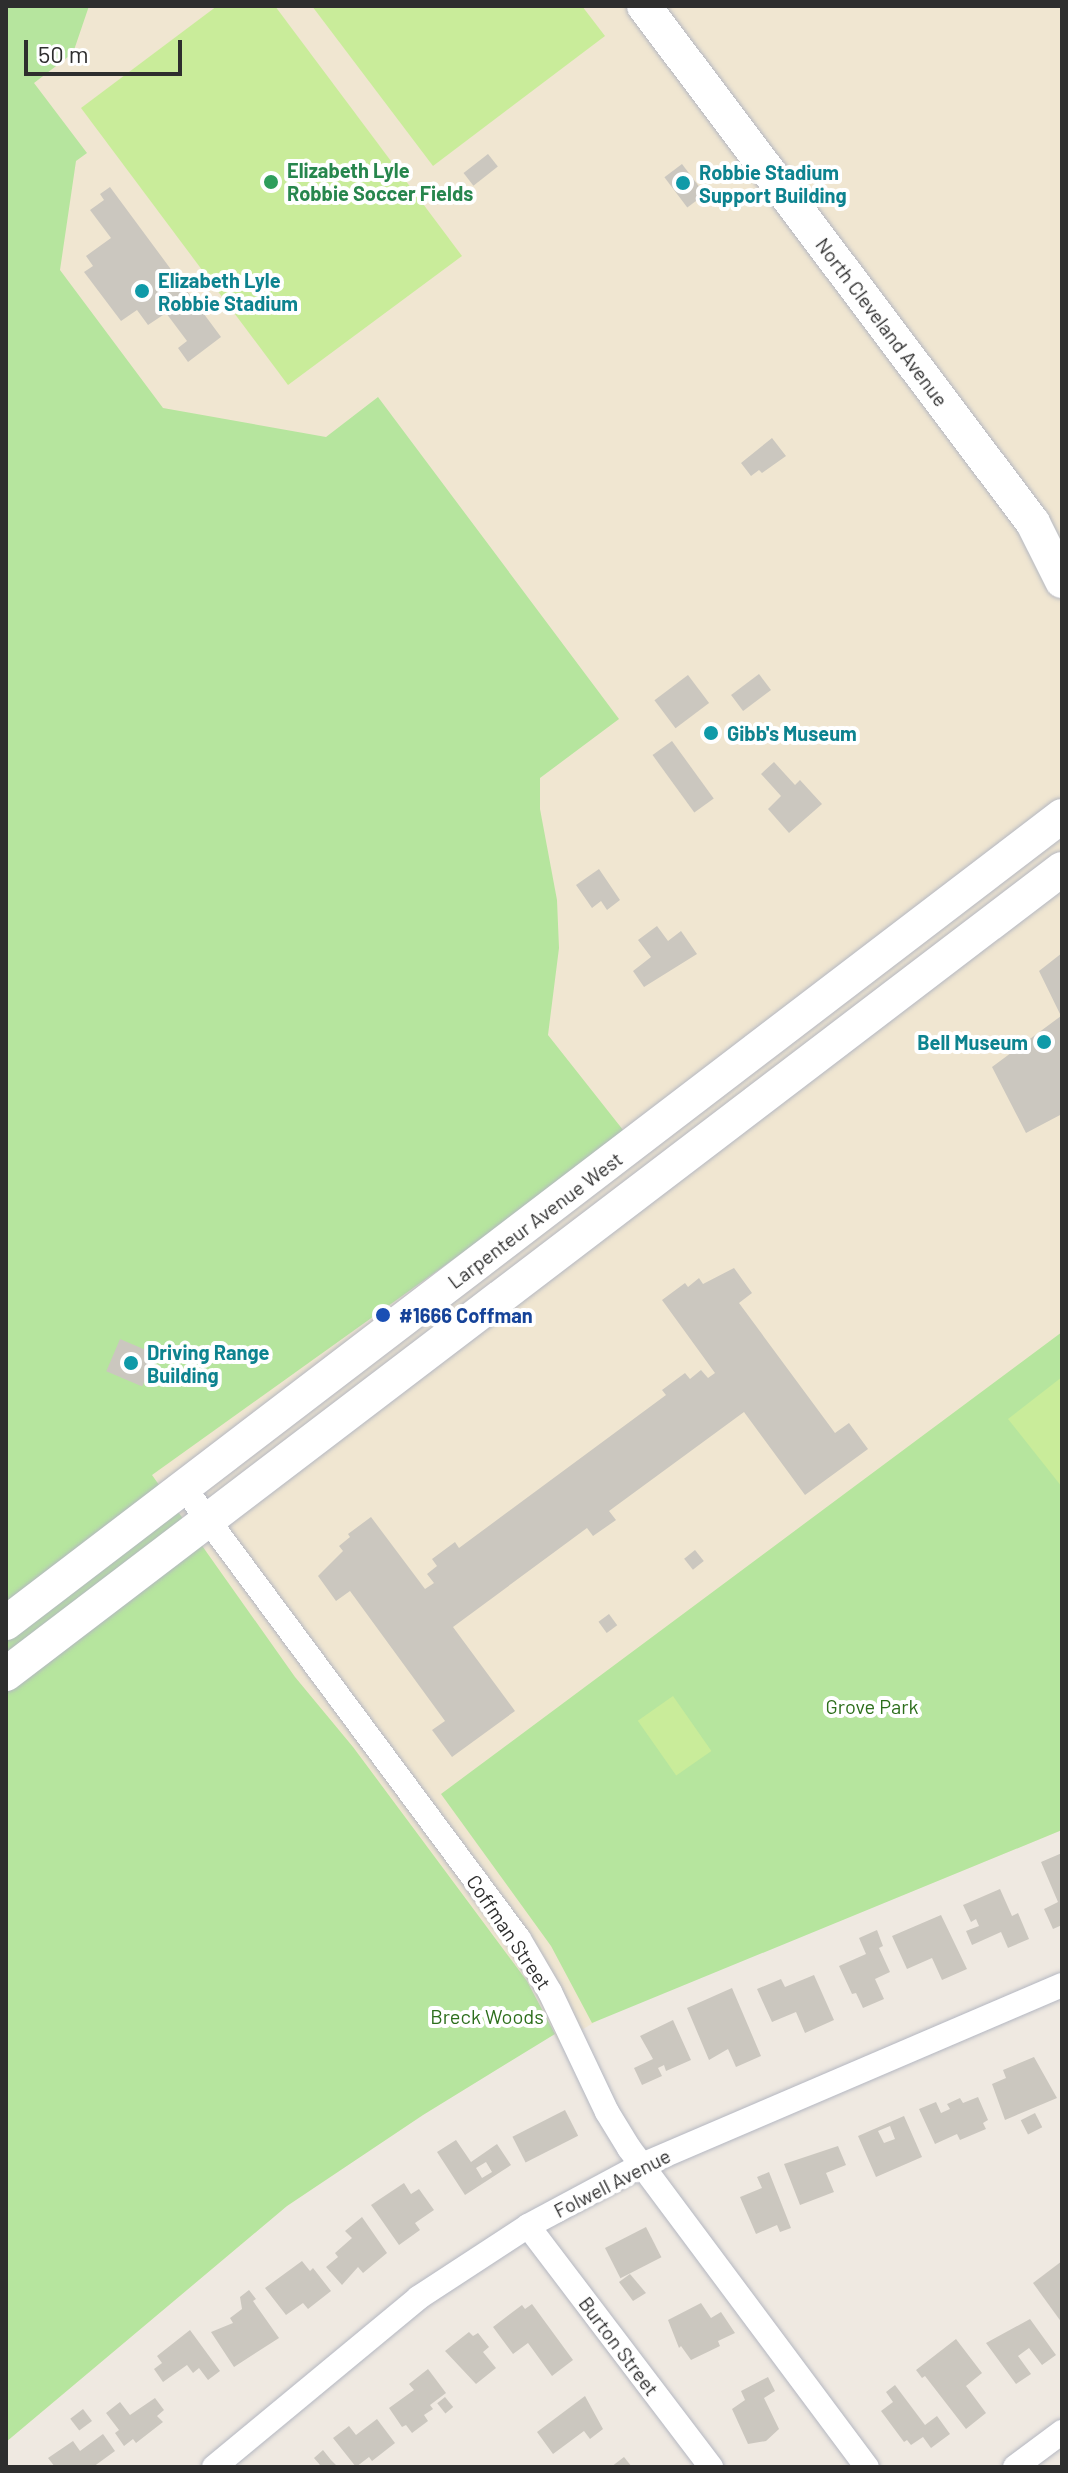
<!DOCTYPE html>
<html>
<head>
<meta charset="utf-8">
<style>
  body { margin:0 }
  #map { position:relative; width:1068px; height:2473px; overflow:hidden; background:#efe9e1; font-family:Barlow,sans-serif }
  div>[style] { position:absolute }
  .education>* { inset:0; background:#f0e6d1 }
  .green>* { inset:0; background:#b6e59e }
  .pitch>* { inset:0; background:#c9ec9a; transform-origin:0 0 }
  .building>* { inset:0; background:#cbc7bf; transform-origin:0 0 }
  .roads { filter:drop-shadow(0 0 2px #b4b7c1) drop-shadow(0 0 2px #b4b7c1) }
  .minor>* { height:24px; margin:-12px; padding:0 12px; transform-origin:12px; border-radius:12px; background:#fff }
  .secondary>* { height:34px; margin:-17px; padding:0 17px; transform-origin:17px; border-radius:17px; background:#fff }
  .dots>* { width:22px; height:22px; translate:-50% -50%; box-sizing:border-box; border:4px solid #fff; border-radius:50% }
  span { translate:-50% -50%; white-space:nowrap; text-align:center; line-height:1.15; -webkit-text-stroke:8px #fff; paint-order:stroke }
  .leisure-label { font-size:20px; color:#27864d; font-weight:700 }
  .left { translate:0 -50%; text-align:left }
  .culture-label { font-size:20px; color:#0d838f; font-weight:700 }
  .right { translate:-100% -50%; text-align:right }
  .street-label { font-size:20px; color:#2e2e2e }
  .transit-label { font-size:20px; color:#164399; font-weight:700 }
  .park-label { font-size:20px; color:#2c6e1b }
  .frame { position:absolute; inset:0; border:8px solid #2e2e2e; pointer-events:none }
  .scale { position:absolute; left:24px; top:40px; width:158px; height:36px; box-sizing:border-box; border:4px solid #2e2e2e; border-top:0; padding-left:10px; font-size:24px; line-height:28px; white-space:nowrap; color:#2e2e2e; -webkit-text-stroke:6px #fff; paint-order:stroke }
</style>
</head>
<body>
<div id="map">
  <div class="education">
    <div style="clip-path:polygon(6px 6px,1062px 6px,1062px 1830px,602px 2018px,559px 2043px,554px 2034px,423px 2115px,287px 2206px,6px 2442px)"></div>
  </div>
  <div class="green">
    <div style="clip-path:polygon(6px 6px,89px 6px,73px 53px,34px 83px,87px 153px,76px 161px,60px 270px,163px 408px,326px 437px,378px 397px,619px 719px,540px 778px,540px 809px,557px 900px,559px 948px,548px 1035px,627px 1135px,152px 1475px,295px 1677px,353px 1747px,527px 1981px,555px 2034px,423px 2115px,287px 2206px,6px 2442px)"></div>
    <div style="clip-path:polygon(1062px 1332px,1062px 1830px,592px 2023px,551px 1946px,441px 1794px)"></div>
  </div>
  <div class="pitch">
    <div style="clip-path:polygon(217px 6px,275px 6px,462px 256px,288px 385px,81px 108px)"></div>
    <div style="clip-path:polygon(312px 6px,582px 6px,605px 36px,433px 166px)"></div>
    <div style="clip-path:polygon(1062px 1377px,1062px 1487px,1008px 1419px)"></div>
    <div style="left:673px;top:1696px;width:67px;height:43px;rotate:55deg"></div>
  </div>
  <div class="building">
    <div style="left:488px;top:154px;width:16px;height:31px;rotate:52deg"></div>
    <div style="left:682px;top:164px;width:38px;height:22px;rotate:53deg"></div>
    <div style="clip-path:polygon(110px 187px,221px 337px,188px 362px,178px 348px,187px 341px,166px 313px,148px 325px,137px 310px,121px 321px,84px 272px,93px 266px,86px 256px,111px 238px,90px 210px,104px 200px,100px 194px)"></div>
    <div style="clip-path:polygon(772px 438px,786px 456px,762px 473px,759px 470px,751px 476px,741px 463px)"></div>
    <div style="left:759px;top:674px;width:20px;height:35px;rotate:53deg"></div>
    <div style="left:688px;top:675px;width:35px;height:42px;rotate:53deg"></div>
    <div style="left:672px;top:741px;width:71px;height:24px;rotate:54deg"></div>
    <div style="clip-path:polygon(774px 762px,795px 785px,800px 780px,822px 804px,789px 833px,768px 809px,781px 796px,761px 774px)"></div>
    <div style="clip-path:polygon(599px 869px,620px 900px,607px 910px,601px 901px,592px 908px,576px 885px)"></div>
    <div style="clip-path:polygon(657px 926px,668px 941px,681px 931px,697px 954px,644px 987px,633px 971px,651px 957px,638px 940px)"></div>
    <div style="clip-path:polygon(1062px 953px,1062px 1114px,1026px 1133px,992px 1067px,1061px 1016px,1039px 971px)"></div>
    <div style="clip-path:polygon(734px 1268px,752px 1293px,739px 1303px,835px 1433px,849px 1423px,868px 1449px,805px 1495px,744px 1412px,609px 1511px,616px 1520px,593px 1536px,587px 1528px,453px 1627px,515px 1711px,452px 1757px,432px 1730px,445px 1721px,350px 1591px,336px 1601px,318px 1576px,343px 1551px,339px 1546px,350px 1537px,348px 1534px,371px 1517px,425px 1589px,434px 1583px,427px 1574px,437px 1566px,432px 1559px,455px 1542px,459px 1548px,666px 1395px,662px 1390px,685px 1373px,690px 1379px,701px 1370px,708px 1378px,715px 1373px,662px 1300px,685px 1283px,688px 1287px,699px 1278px,703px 1284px)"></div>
    <div style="left:120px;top:1339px;width:39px;height:35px;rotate:23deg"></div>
    <div style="left:695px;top:1550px;width:14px;height:14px;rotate:51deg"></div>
    <div style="left:609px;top:1614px;width:14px;height:13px;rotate:54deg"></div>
    <div style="clip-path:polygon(1062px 1853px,1062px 1925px,1053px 1929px,1044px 1909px,1058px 1902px,1041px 1862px)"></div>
    <div style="clip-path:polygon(1000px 1889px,1012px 1916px,1018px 1913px,1029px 1939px,1008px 1948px,1001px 1932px,972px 1945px,966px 1931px,979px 1926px,976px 1919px,971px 1922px,963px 1905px)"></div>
    <div style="clip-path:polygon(941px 1915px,967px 1969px,942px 1980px,932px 1958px,907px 1969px,892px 1936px)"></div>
    <div style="clip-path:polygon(877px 1930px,883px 1946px,879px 1948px,890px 1972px,875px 1979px,884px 1999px,863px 2008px,856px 1993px,852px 1994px,839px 1966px,866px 1954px,859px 1938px)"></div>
    <div style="clip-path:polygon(814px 1975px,834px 2020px,805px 2033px,796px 2012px,772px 2022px,757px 1989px,781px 1979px,785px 1987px)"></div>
    <div style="clip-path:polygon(732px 1988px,761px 2056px,736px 2067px,728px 2049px,709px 2060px,687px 2008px)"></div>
    <div style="clip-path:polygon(673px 2020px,691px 2060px,666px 2071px,664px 2065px,658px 2068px,662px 2076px,642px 2085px,634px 2068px,653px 2059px,640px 2036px)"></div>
    <div style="clip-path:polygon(1034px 2057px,1057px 2098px,1005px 2120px,992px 2084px,1006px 2078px,1003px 2070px)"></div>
    <div style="clip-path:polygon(978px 2097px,988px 2120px,983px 2123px,986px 2129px,960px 2140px,957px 2134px,935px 2144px,919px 2109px,936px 2102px,941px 2113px,950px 2109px,947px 2104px,960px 2098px,963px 2103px)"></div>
    <div style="left:565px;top:2110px;width:29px;height:59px;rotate:63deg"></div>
    <div style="left:1035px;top:2113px;width:16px;height:16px;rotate:63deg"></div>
    <div style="clip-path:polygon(evenodd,904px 2116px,922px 2157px,876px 2177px,858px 2136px,904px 2116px,890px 2126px,895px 2139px,884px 2143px,878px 2131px,890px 2126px)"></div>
    <div style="clip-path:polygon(evenodd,456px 2140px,471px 2162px,497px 2144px,511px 2165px,465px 2195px,437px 2152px,456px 2140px,486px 2162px,492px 2172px,482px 2178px,476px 2168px,486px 2162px)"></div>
    <div style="clip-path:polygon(838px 2146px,846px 2165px,826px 2173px,834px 2192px,800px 2205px,784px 2164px)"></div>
    <div style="clip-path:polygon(769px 2172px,791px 2228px,780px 2232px,777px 2225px,756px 2234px,740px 2197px,762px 2188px,757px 2177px)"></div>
    <div style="clip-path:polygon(404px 2183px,411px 2194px,419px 2189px,434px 2210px,415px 2223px,420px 2230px,399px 2245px,371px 2205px)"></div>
    <div style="clip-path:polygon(362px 2217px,387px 2253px,363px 2273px,358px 2267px,342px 2285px,326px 2267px,338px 2257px,335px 2253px,352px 2238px,345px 2231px)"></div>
    <div style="left:646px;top:2227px;width:34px;height:46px;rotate:63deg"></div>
    <div style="clip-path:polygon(302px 2261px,310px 2271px,313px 2268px,331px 2291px,308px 2309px,303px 2303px,286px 2315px,265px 2288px)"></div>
    <div style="clip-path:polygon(1062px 2261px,1062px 2323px,1033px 2283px)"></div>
    <div style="clip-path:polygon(630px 2274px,646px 2293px,633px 2301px,619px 2282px)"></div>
    <div style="clip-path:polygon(249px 2290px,256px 2299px,253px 2301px,279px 2338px,234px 2367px,211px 2332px,233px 2323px,230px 2318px,242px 2309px,240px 2297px)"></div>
    <div style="clip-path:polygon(701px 2303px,711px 2318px,721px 2312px,735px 2333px,718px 2341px,720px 2346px,691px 2360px,681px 2346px,679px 2348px,668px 2320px)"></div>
    <div style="clip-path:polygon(532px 2304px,573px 2360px,552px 2376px,528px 2343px,513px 2354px,493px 2327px,522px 2305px,525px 2309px)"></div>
    <div style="clip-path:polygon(1030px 2319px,1056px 2355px,1042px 2365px,1029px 2348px,1018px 2356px,1031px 2374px,1016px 2384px,986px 2343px)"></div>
    <div style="clip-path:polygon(190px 2330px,220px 2371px,208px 2380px,199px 2368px,193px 2373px,187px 2365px,163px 2382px,154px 2369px,162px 2363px,157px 2356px)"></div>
    <div style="clip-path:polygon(469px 2332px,473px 2336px,478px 2333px,489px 2347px,483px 2352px,496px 2368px,476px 2384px,445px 2351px)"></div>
    <div style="clip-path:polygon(956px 2339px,982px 2373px,966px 2386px,986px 2413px,966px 2429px,925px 2376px,922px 2378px,916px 2370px)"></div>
    <div style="clip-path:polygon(428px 2369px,446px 2393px,430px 2405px,433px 2409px,424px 2415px,428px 2421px,412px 2433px,406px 2425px,402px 2427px,389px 2408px,414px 2390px,409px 2384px)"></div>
    <div style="clip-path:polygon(768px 2377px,775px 2391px,764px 2398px,779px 2429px,766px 2441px,748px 2444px,732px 2409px,745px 2400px,741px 2391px)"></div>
    <div style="clip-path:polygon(895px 2385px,925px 2425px,937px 2416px,950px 2434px,931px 2448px,923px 2437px,911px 2445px,907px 2440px,904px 2442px,881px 2411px,893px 2402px,886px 2392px)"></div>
    <div style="clip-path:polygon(585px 2396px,603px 2429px,590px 2439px,584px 2431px,553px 2454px,537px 2432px)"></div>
    <div style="left:445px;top:2397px;width:13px;height:10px;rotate:51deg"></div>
    <div style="clip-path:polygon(155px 2398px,164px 2410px,157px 2416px,163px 2422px,136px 2443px,133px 2439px,124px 2446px,115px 2433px,119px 2430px,106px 2413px,120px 2402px,130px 2415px)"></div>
    <div style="left:83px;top:2409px;width:15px;height:16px;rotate:53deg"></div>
    <div style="clip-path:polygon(377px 2419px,395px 2443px,372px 2461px,369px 2457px,356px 2467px,333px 2438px,349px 2426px,356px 2435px)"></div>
    <div style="clip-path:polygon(103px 2434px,115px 2451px,93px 2467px,55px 2467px,48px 2458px,73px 2441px,80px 2451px)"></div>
    <div style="clip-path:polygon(323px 2450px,331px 2460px,338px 2467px,317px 2467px,320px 2465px,314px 2458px)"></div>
    <div style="clip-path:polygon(624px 2457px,632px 2467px,611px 2467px)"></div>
  </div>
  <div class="roads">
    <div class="minor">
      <div style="left:185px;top:1489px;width:560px;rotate:53.42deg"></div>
      <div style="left:519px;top:1939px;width:61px;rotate:59.7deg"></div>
      <div style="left:550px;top:1992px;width:133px;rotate:64.6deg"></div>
      <div style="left:607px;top:2112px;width:42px;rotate:58.6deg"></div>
      <div style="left:629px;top:2148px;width:398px;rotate:53.3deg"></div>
      <div style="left:528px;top:2226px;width:303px;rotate:52.8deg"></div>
      <div style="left:214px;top:2467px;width:265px;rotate:-39.6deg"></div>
      <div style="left:418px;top:2298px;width:131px;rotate:-33.2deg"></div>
      <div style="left:528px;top:2226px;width:129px;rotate:-28.2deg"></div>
      <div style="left:642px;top:2165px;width:457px;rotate:-23.2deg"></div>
      <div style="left:1015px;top:2467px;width:59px;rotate:-36.7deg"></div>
    </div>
    <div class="secondary">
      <div style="left:644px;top:6px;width:647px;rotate:53.04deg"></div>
      <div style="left:1033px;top:523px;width:65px;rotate:63.4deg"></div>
      <div style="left:6px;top:1623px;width:1329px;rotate:-37.39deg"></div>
      <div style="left:6px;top:1674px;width:1328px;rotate:-37.32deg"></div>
    </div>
  </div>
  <div class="dots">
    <div style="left:271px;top:182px;background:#2e9e5b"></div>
    <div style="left:683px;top:183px;background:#0f9aa8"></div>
    <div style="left:142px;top:291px;background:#0f9aa8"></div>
    <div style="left:711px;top:733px;background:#0f9aa8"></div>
    <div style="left:1044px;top:1042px;background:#0f9aa8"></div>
    <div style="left:383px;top:1315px;background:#1a4fb4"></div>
    <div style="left:131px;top:1363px;background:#0f9aa8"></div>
  </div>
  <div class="leisure-label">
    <span class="left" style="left:287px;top:182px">Elizabeth Lyle<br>Robbie Soccer Fields</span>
  </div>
  <div class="culture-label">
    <span class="left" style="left:699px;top:184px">Robbie Stadium<br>Support Building</span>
    <span class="left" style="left:158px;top:292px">Elizabeth Lyle<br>Robbie Stadium</span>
    <span class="left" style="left:727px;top:733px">Gibb's Museum</span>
    <span class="right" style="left:1028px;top:1042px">Bell Museum</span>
    <span class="left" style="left:147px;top:1364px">Driving Range<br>Building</span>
  </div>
  <div class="street-label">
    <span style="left:882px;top:322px;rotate:53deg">North Cleveland Avenue</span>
    <span style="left:535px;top:1220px;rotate:-37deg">Larpenteur Avenue West</span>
    <span style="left:509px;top:1932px;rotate:56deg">Coffman Street</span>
    <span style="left:612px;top:2183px;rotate:-27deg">Folwell Avenue</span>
    <span style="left:619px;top:2346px;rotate:53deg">Burton Street</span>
  </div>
  <div class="transit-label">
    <span class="left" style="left:399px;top:1315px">#1666 Coffman</span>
  </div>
  <div class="park-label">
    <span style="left:872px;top:1706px">Grove Park</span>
    <span style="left:487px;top:2016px">Breck Woods</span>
  </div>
  <div class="frame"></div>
  <div class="scale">50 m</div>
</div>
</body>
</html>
